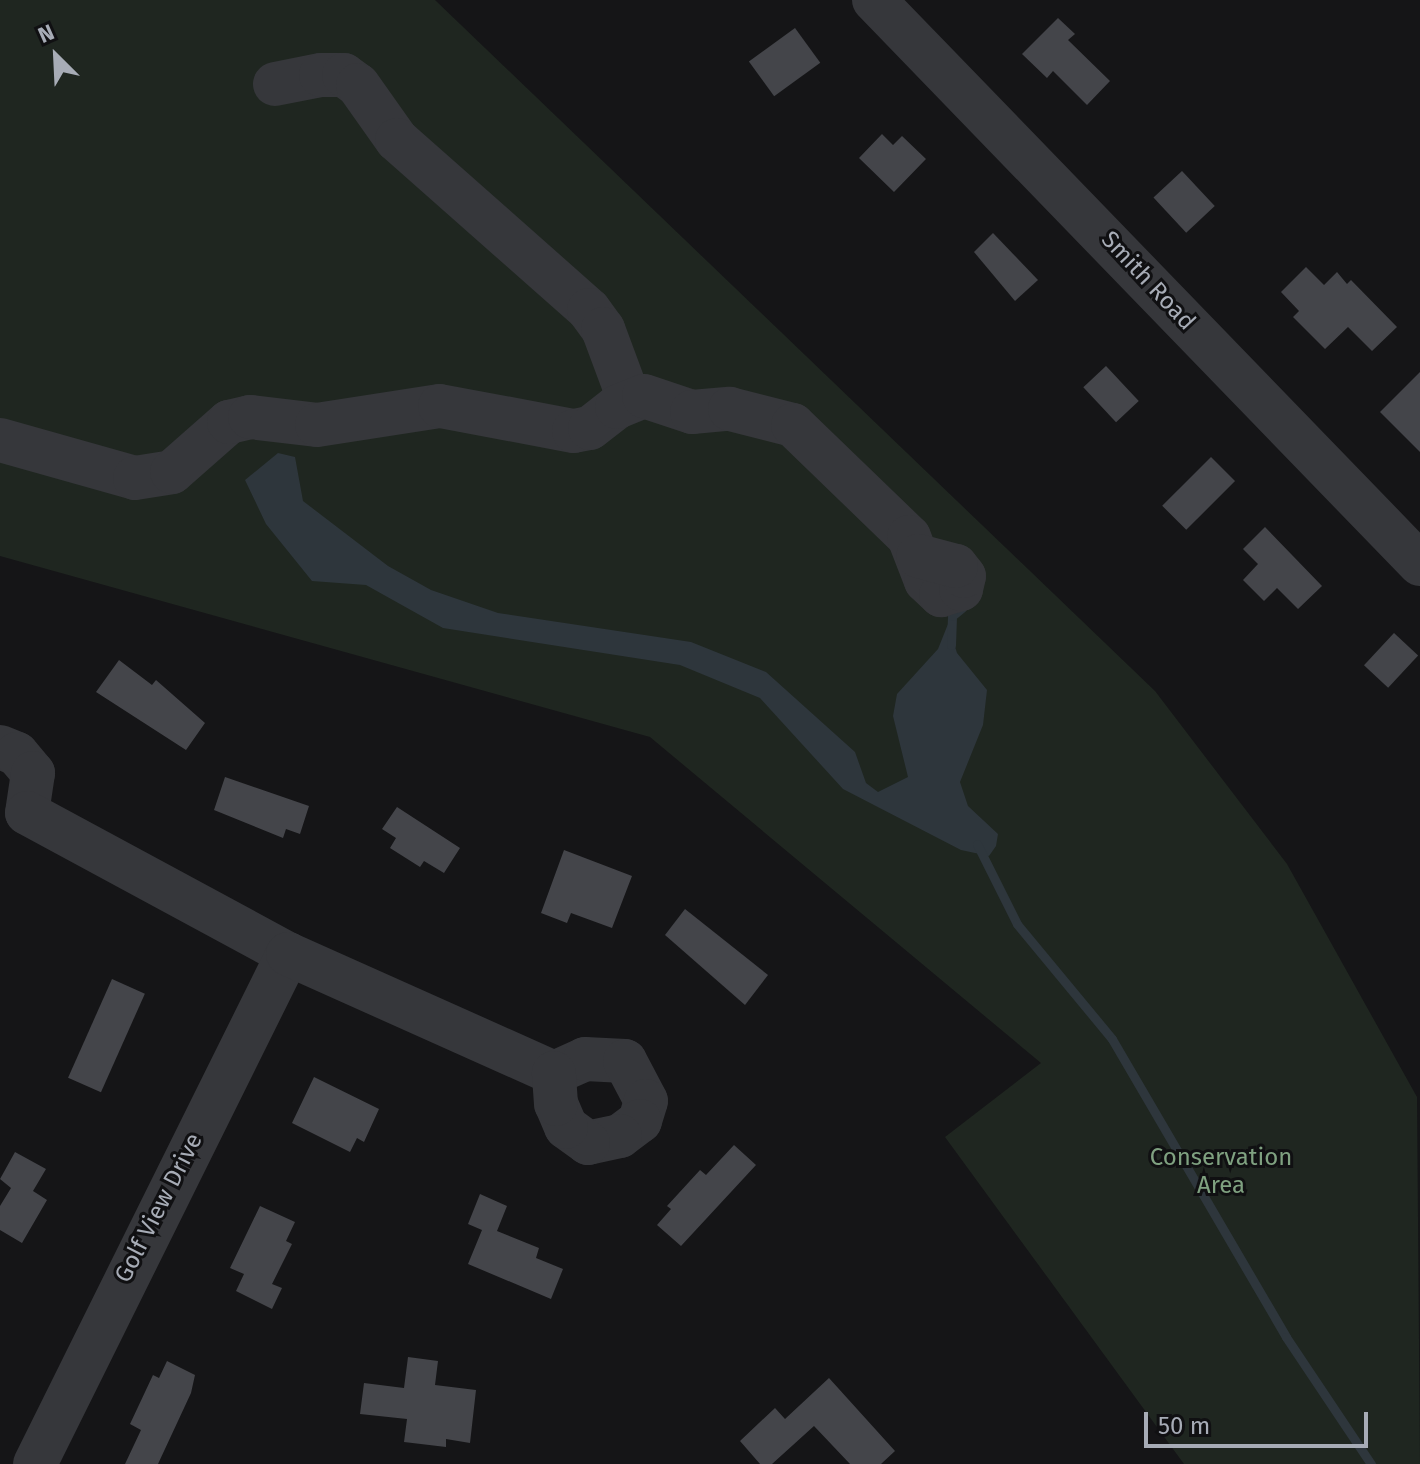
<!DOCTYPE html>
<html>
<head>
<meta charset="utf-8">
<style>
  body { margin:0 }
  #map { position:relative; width:1420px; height:1464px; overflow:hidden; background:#151517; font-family:"Fira Sans",sans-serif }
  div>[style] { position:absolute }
  .green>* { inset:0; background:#1f2620 }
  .water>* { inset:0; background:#2e363c }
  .stream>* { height:9px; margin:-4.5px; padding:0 4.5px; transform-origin:4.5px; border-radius:4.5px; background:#2e363c }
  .building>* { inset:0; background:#44454a; transform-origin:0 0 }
  .minor>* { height:44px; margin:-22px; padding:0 22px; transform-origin:22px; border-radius:22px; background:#36373b }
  span { translate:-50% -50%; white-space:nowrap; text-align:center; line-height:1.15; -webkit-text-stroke:6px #101012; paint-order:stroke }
  .street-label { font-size:24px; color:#a7acb6 }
  .park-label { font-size:24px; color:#7fa180 }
  .north { position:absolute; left:16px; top:16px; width:80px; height:80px; -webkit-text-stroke:6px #101012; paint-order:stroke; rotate:336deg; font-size:22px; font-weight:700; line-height:32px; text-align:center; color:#a7acb6 }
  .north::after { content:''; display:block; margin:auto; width:28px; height:36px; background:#a7acb6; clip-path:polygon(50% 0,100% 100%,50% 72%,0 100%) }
  .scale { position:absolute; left:1144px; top:1412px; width:224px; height:36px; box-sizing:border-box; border:4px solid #a7acb6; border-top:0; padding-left:10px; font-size:24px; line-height:28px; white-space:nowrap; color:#a7acb6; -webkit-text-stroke:6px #101012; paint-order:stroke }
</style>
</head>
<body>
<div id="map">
  <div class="green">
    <div style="clip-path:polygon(0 0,435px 0,1155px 691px,1287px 864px,1417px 1097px,1420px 1464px,1184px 1464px,945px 1137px,1041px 1063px,650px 737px,0 556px)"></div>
  </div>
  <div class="water">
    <div style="clip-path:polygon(278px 453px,295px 457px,303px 501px,388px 566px,431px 590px,498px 613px,691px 642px,766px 672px,855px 752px,866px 783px,878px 792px,908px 777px,893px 716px,897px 694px,938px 649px,948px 624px,957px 653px,987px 690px,983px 725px,960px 782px,968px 806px,998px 834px,996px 846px,989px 856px,961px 850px,843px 789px,760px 698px,680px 665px,443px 628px,366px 585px,312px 581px,266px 524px,245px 480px)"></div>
  </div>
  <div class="stream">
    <div style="left:951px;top:645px;width:29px;rotate:-88deg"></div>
    <div style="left:952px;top:616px;width:13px;rotate:-39deg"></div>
    <div style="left:977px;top:844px;width:89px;rotate:63.4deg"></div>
    <div style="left:1017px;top:924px;width:149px;rotate:50.4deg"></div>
    <div style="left:1112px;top:1039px;width:345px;rotate:59.7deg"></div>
    <div style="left:1286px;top:1337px;width:153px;rotate:56.2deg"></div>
  </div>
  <div class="building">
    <div style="clip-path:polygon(1058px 18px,1075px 34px,1068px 40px,1110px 81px,1087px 105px,1053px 71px,1047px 78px,1022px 54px)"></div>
    <div style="left:795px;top:28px;width:43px;height:57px;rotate:54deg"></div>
    <div style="clip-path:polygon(882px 134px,893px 145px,902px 136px,926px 159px,894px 192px,859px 158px)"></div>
    <div style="left:1182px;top:171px;width:48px;height:39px;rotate:47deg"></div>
    <div style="clip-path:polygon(993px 233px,1038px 280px,1015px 301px,974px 252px)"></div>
    <div style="clip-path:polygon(1306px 267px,1324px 285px,1337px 272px,1347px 284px,1351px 280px,1397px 327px,1372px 351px,1348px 327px,1325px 349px,1293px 317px,1299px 311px,1281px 292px)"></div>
    <div style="left:1106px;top:366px;width:48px;height:31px;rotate:47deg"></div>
    <div style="clip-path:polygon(1420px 372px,1420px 452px,1380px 412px)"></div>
    <div style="left:1211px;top:457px;width:34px;height:69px;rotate:45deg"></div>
    <div style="clip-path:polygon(1265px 527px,1322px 586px,1298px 609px,1277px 588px,1264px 601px,1243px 580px,1258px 564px,1243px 549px)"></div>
    <div style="left:1394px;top:633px;width:33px;height:44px;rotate:43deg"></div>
    <div style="clip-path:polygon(119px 660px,152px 685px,156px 680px,205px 723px,186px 750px,96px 692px)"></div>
    <div style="clip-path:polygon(225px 777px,309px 806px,300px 834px,286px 829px,283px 838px,214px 810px)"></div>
    <div style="clip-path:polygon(397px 807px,460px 848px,444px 873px,424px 861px,420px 867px,390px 848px,396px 838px,382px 829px)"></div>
    <div style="clip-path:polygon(564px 850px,632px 876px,612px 928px,571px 913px,567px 923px,541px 913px)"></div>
    <div style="clip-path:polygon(685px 909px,768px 975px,745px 1005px,665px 935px)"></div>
    <div style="left:112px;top:979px;width:36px;height:108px;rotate:24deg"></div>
    <div style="clip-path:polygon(314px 1077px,379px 1109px,364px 1142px,357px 1138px,350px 1152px,292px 1123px)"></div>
    <div style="clip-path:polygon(734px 1145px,756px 1165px,681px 1246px,657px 1225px,671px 1209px,667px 1206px,700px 1170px,706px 1175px)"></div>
    <div style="clip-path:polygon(15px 1152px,46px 1169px,33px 1191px,47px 1200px,22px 1243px,0 1230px,0 1206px,11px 1188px,0 1179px)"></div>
    <div style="clip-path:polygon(480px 1194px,507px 1206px,497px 1231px,539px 1248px,536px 1258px,563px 1269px,551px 1299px,468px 1264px,482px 1230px,468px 1224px)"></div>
    <div style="clip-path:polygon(260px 1206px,295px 1222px,286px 1241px,292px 1244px,272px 1284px,282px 1288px,272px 1309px,236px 1291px,244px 1274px,230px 1268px)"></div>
    <div style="clip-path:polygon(408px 1357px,438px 1361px,435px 1385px,476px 1390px,470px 1443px,446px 1439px,446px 1447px,404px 1442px,407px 1419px,360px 1414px,364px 1383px,404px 1388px)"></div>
    <div style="clip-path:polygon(167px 1361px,195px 1375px,191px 1393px,158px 1464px,125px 1464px,141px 1430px,130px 1424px,153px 1375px,159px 1378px)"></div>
    <div style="clip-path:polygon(829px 1378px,895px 1451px,881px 1464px,850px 1464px,814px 1426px,772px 1464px,760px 1464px,740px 1441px,775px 1408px,785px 1419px)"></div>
  </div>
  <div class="minor">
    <div style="left:874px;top:0;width:785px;rotate:45.93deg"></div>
    <div style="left:275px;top:84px;width:47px;rotate:-11.1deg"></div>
    <div style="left:321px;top:75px;width:23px"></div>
    <div style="left:344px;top:75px;width:17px;rotate:36deg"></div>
    <div style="left:358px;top:85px;width:67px;rotate:54.7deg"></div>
    <div style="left:397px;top:140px;width:256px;rotate:41.5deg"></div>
    <div style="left:589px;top:310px;width:24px;rotate:54deg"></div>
    <div style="left:603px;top:329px;width:75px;rotate:69.6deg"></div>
    <div style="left:0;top:440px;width:140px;rotate:15.7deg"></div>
    <div style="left:135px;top:478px;width:37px;rotate:-9deg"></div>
    <div style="left:172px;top:472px;width:76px;rotate:-41.3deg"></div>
    <div style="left:229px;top:422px;width:22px;rotate:-13deg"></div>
    <div style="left:250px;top:417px;width:67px;rotate:6.8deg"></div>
    <div style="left:317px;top:425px;width:124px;rotate:-8.8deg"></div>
    <div style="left:440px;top:406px;width:136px;rotate:10.6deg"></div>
    <div style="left:574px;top:431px;width:16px;rotate:-11deg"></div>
    <div style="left:590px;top:428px;width:34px;rotate:-38deg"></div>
    <div style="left:617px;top:407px;width:29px;rotate:-22deg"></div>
    <div style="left:644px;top:396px;width:51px;rotate:18.4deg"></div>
    <div style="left:692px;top:412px;width:38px;rotate:-5deg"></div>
    <div style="left:730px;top:409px;width:65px;rotate:14.3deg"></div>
    <div style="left:793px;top:425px;width:161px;rotate:44deg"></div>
    <div style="left:909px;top:537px;width:47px;rotate:68.9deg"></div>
    <div style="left:926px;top:581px;width:21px;rotate:43deg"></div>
    <div style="left:941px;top:595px;width:21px;rotate:-17deg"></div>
    <div style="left:961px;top:589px;width:13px;rotate:-77deg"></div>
    <div style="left:964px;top:576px;width:13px;rotate:-129deg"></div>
    <div style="left:956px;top:566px;width:39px;rotate:-165deg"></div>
    <div style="left:0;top:747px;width:18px;rotate:22deg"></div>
    <div style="left:17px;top:754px;width:25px;rotate:50deg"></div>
    <div style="left:33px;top:773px;width:40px;rotate:98.5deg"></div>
    <div style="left:27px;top:813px;width:297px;rotate:28.4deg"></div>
    <div style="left:288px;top:954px;width:569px;rotate:116.39deg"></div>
    <div style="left:288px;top:954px;width:291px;rotate:24.1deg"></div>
    <div style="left:554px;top:1073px;width:34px;rotate:-24deg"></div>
    <div style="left:585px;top:1059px;width:40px;rotate:2.9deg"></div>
    <div style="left:625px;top:1061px;width:45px;rotate:62.3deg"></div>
    <div style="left:646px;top:1101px;width:21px;rotate:107deg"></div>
    <div style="left:640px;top:1121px;width:25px;rotate:143deg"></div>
    <div style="left:620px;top:1136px;width:33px;rotate:168deg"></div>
    <div style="left:588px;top:1143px;width:27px;rotate:-144deg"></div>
    <div style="left:566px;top:1127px;width:25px;rotate:-113deg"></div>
    <div style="left:556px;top:1104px;width:31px;rotate:-94deg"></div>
  </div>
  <div class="street-label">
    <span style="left:1148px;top:281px;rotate:47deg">Smith Road</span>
    <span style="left:159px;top:1208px;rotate:-63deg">Golf View Drive</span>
  </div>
  <div class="park-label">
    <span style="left:1221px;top:1172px">Conservation<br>Area</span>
  </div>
  <div class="north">N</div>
  <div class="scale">50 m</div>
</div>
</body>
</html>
